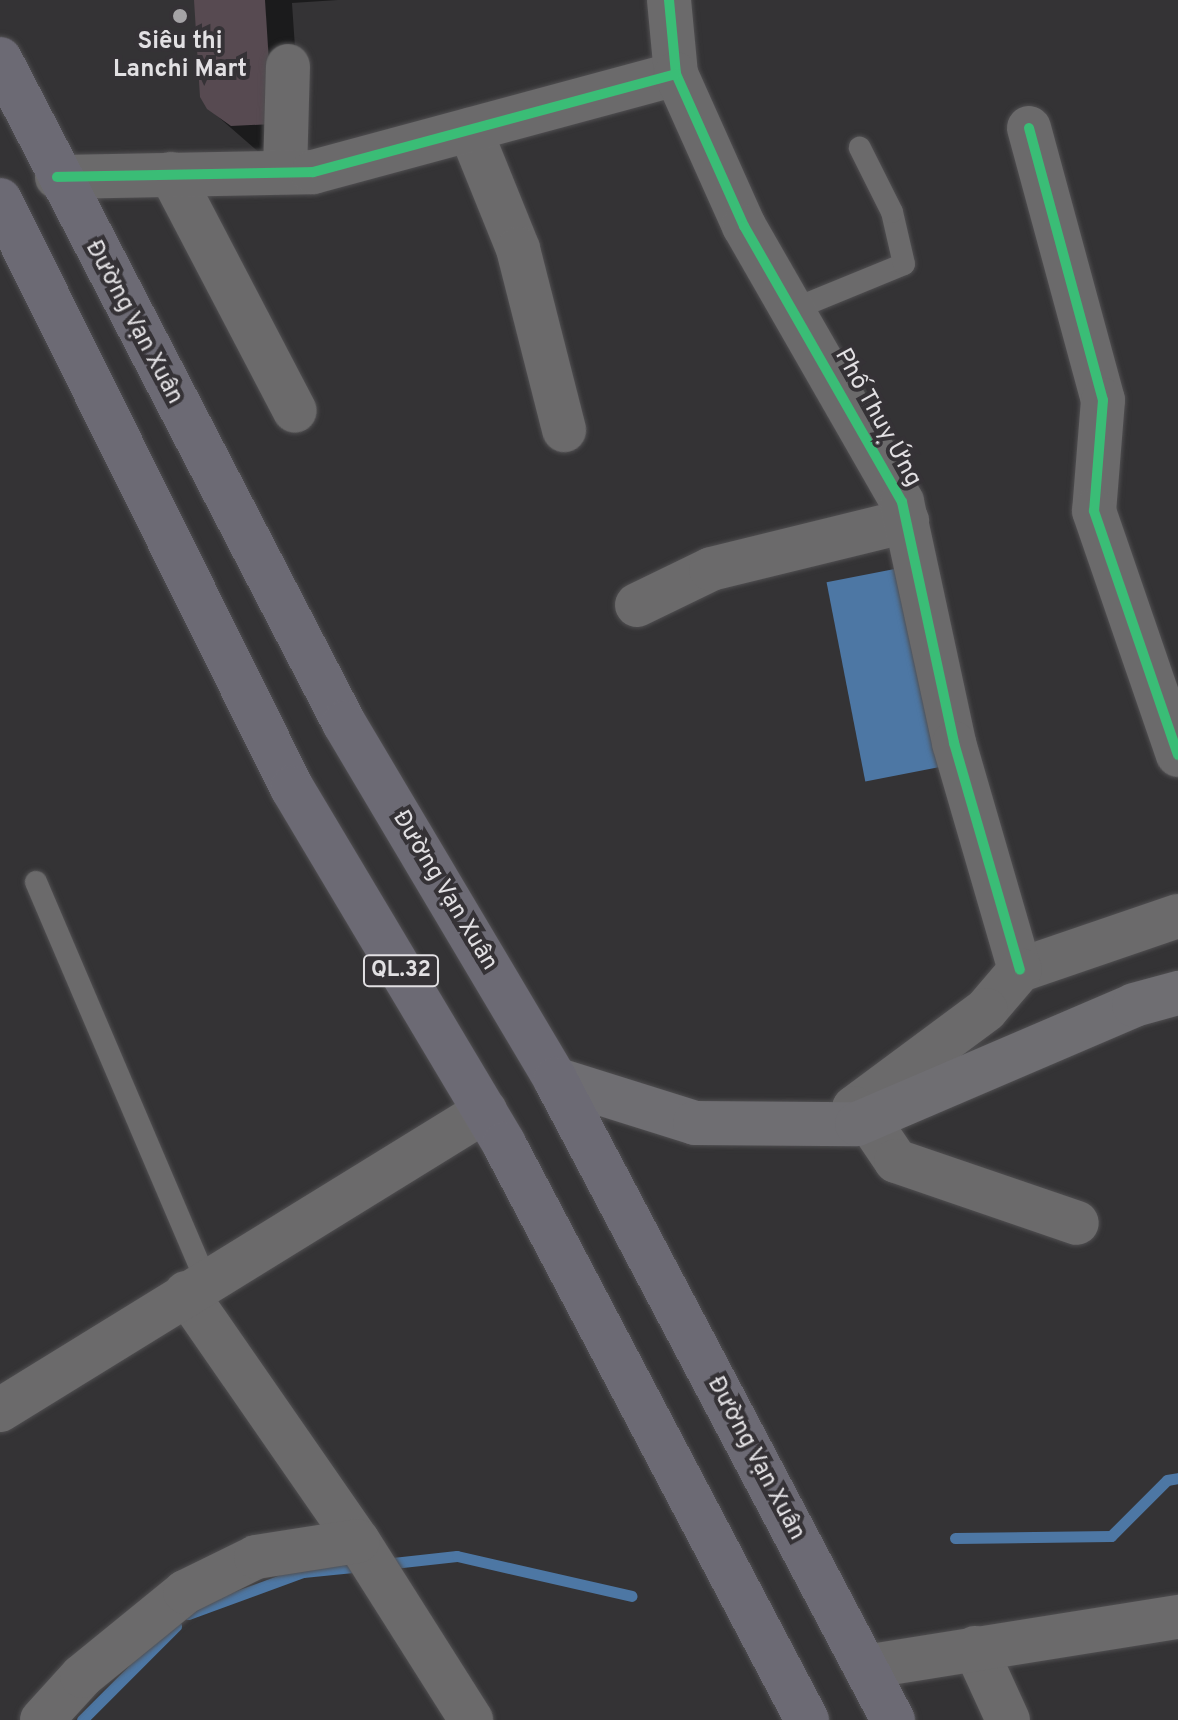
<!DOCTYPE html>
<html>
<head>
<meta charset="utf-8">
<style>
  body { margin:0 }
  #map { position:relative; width:1178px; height:1720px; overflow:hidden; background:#343335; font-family:Overpass,sans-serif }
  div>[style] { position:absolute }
  .water>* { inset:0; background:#4d77a4; transform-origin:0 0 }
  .shadow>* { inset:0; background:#0007 }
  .stream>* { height:11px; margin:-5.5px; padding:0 5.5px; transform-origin:5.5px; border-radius:5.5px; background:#4d77a4 }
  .building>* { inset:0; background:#574a51 }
  .roads { filter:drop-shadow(0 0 2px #504f51) drop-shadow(0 0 2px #504f51) }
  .service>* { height:22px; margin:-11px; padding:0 11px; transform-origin:11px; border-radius:11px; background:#6b6a6b }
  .minor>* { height:44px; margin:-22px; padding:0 22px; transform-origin:22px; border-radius:22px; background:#6b6a6b }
  .tertiary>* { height:44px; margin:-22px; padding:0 22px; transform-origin:22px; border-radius:22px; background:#6b6a6b }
  .secondary>* { height:44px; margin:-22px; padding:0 22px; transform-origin:22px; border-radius:22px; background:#6f6e72 }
  .trunk>* { height:44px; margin:-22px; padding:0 22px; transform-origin:22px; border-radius:22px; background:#6c6a74 }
  .cycleway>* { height:10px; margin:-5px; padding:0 5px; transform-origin:5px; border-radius:5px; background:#3abd76 }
  .dots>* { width:22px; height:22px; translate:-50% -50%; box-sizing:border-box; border:4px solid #353236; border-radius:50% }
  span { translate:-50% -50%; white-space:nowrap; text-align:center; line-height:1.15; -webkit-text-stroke:8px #353236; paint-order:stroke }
  .shield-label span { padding:2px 6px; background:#353236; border:2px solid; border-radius:6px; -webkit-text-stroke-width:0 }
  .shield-label { font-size:22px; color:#e2e0e3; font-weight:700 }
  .poi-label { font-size:24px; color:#e2e0e3; font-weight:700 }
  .street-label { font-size:24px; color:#e2e0e3 }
</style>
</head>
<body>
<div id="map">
  <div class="water">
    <div style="left:910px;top:566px;width:203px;height:85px;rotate:79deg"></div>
  </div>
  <div class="shadow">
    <div style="clip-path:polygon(196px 0,338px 0,292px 3px,302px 152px,262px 155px,208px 108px)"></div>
  </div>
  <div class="stream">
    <div style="left:955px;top:1538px;width:156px;rotate:-0.7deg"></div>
    <div style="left:1111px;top:1536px;width:79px;rotate:-45deg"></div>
    <div style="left:1167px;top:1480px;width:11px;rotate:-10deg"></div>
    <div style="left:384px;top:1564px;width:73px;rotate:-6.3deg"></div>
    <div style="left:457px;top:1556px;width:179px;rotate:12.9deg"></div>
    <div style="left:188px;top:1614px;width:122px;rotate:-20.1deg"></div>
    <div style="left:303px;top:1572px;width:60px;rotate:-5.7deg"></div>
    <div style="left:82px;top:1720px;width:133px;rotate:-45deg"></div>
  </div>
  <div class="building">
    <div style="clip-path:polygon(194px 0,265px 0,273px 124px,231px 126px,207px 109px,200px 97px)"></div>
  </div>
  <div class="roads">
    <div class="service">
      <div style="left:792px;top:310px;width:121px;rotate:-22.3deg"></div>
      <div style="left:904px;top:264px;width:53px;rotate:-103deg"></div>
      <div style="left:892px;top:212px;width:72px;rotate:-116.6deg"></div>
      <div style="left:36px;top:882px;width:433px;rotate:66.9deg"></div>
    </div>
    <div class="minor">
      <div style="left:1029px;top:128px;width:282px;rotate:74.8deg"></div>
      <div style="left:1103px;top:400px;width:111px;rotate:94.6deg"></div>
      <div style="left:1094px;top:511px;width:258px;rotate:71deg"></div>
      <div style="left:470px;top:130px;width:128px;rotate:68deg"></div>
      <div style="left:518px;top:249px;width:187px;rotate:75.7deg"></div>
      <div style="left:285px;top:172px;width:106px;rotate:-88.4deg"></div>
      <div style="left:171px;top:174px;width:267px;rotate:62.4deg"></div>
      <div style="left:57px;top:177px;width:256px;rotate:-1.1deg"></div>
      <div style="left:313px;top:172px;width:376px;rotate:-15.1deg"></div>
      <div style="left:637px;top:605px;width:82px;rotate:-25.9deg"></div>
      <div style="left:711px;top:569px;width:202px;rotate:-13.8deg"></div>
      <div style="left:1020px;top:970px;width:167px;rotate:-18.9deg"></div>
      <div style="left:869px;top:1121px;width:48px;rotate:56deg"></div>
      <div style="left:896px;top:1161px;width:191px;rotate:18.9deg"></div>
      <div style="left:186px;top:1293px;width:302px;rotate:55.3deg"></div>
      <div style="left:358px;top:1541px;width:212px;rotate:57.7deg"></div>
      <div style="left:0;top:1410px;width:570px;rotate:-31.65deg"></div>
      <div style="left:975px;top:1648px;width:79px;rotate:65.4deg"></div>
      <div style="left:865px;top:1667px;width:317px;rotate:-9.1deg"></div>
      <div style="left:42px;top:1720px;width:59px;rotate:-47.7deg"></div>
      <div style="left:82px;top:1676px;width:133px;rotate:-39.2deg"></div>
      <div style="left:185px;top:1592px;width:79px;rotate:-26.2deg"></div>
      <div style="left:256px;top:1557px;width:103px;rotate:-8.9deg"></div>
    </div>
    <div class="tertiary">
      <div style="left:669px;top:0;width:74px;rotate:84.6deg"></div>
      <div style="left:676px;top:74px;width:167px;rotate:65.9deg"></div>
      <div style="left:744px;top:226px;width:318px;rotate:60.2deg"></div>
      <div style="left:902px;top:502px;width:247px;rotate:77.8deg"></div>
      <div style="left:954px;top:743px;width:236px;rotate:73.8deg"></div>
      <div style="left:1020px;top:970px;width:52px;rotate:130.4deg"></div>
      <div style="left:986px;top:1010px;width:164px;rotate:143.4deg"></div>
      <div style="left:854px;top:1108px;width:16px;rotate:79deg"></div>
    </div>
    <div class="secondary">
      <div style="left:555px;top:1079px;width:147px;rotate:17.4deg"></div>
      <div style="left:695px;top:1123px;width:162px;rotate:0.4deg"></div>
      <div style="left:857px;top:1124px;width:301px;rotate:-23.2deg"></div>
      <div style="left:1134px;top:1005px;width:46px;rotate:-15.3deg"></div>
    </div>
    <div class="trunk">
      <div style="left:0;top:59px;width:748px;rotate:62.61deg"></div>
      <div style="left:344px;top:723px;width:414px;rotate:59.3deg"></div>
      <div style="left:555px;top:1079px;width:725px;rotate:62.2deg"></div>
      <div style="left:0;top:200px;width:657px;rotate:63.59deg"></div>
      <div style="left:292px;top:788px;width:414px;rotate:59.2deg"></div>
      <div style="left:504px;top:1144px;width:651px;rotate:62.25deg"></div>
    </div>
  </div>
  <div class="cycleway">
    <div style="left:669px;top:0;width:74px;rotate:84.6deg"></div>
    <div style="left:676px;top:74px;width:167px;rotate:65.9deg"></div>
    <div style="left:744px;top:226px;width:318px;rotate:60.2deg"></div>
    <div style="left:902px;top:502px;width:247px;rotate:77.8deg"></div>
    <div style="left:954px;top:743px;width:236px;rotate:73.8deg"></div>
    <div style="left:1029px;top:128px;width:282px;rotate:74.8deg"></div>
    <div style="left:1103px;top:400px;width:111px;rotate:94.6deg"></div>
    <div style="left:1094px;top:511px;width:258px;rotate:71deg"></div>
    <div style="left:57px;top:177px;width:256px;rotate:-1.1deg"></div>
    <div style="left:313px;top:172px;width:376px;rotate:-15.1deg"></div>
  </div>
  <div class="dots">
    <div style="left:180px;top:16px;background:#a5a3a6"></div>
  </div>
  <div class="shield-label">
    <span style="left:401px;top:971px">QL.32</span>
  </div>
  <div class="poi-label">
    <span style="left:180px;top:57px">Siêu thị<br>Lanchi Mart</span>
  </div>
  <div class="street-label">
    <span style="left:133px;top:323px;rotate:62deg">Đường Vạn Xuân</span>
    <span style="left:877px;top:418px;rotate:61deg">Phố Thuỵ Ứng</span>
    <span style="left:444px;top:891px;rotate:59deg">Đường Vạn Xuân</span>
    <span style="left:755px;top:1459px;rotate:62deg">Đường Vạn Xuân</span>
  </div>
</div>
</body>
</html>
